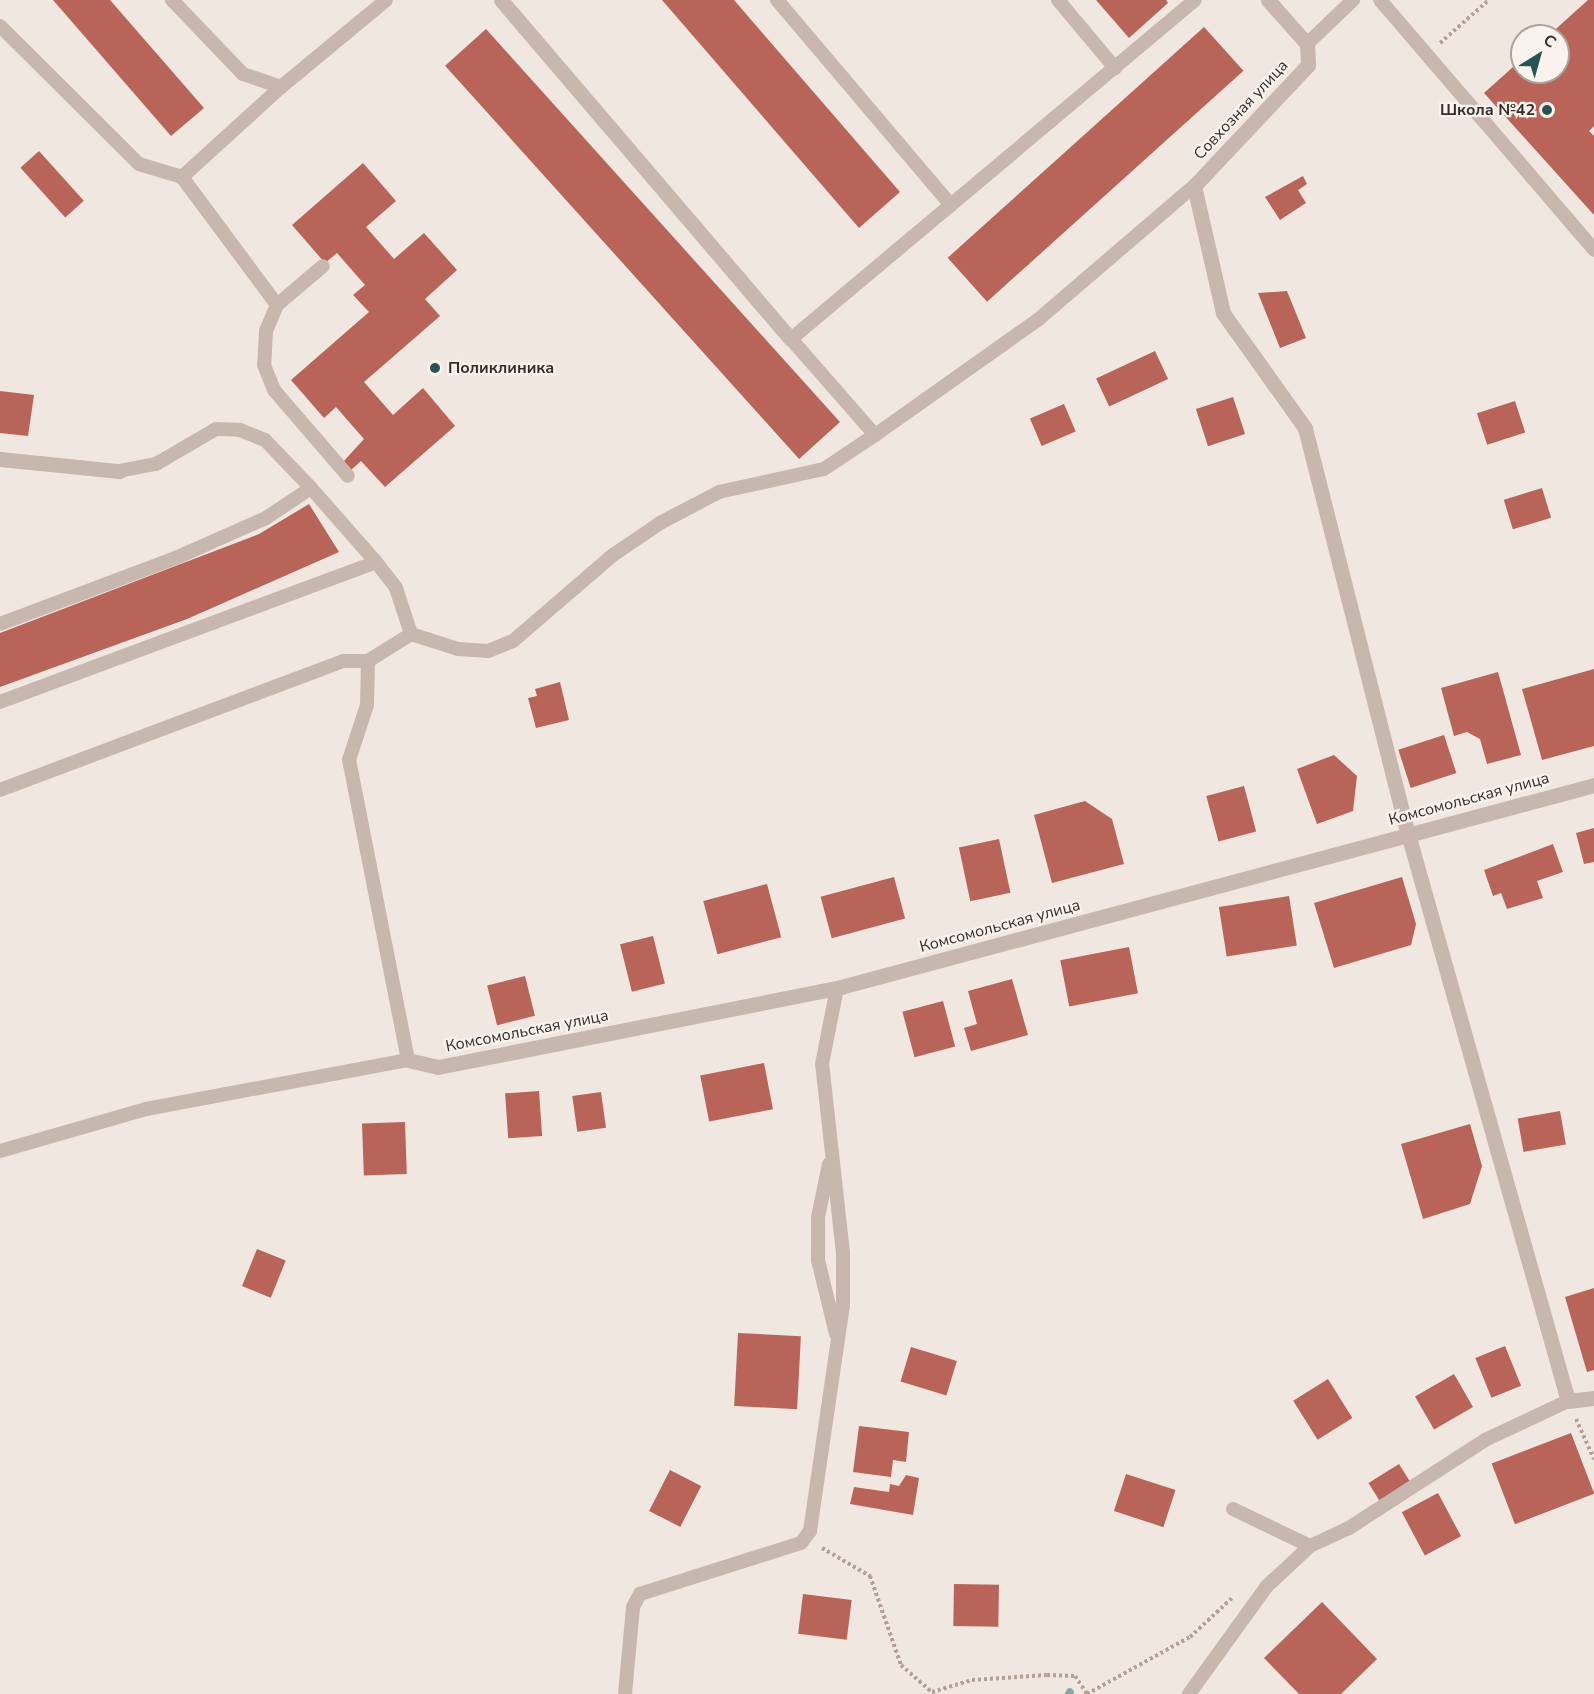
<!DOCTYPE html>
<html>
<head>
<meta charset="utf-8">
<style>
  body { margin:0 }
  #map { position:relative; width:1594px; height:1694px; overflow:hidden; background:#f1e7e1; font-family:"Nunito Sans",sans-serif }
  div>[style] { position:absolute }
  .stream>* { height:8px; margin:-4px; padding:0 4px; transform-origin:4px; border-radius:4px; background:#83aaa8 }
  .building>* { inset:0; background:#b86458; transform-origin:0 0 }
  .path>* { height:4px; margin-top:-2px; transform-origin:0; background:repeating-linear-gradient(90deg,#b3a198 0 3px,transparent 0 6px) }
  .service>* { height:14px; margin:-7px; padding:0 7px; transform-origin:7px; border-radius:7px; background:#c8b7ae }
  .minor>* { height:15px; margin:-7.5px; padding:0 7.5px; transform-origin:7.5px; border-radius:7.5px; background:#c8b7ae }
  .dots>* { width:16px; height:16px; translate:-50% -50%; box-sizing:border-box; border:3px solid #f9f2ed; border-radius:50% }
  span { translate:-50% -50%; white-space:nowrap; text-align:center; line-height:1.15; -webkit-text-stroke:4.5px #f9f2ed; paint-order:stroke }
  .street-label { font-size:16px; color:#372e2b }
  .poi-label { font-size:16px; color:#372e2b; font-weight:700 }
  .right { translate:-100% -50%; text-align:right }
  .left { translate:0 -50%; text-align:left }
  .north { position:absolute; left:1510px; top:24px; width:60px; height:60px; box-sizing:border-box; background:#f9f2ed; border:2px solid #aba49f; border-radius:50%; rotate:37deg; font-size:16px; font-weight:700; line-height:24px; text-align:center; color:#372e2b }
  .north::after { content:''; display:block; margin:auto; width:21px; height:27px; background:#265452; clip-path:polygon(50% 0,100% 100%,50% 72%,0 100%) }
</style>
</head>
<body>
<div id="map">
  <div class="stream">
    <div style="left:1069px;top:1694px;width:2px;rotate:-63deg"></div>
  </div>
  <div class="building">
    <div style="clip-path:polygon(53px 0,110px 0,204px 108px,171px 136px)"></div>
    <div style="clip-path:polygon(662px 0,734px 0,900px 192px,859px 228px)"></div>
    <div style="clip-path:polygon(1096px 0,1166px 0,1168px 3px,1129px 38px)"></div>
    <div style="clip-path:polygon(1588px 0,1594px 0,1594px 126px,1589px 131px,1594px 136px,1594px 215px,1484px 93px,1522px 59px,1522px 72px,1558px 72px,1558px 36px,1548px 36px)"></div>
    <div style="left:1204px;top:27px;width:59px;height:345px;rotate:48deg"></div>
    <div style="left:486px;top:29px;width:529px;height:55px;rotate:48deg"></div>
    <div style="left:39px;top:151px;width:67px;height:25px;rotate:48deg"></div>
    <div style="clip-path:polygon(363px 163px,396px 201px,366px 227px,394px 259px,424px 233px,457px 270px,425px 299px,440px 316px,364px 382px,393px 415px,423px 388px,455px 426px,385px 487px,361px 461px,351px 470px,343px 462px,364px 439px,336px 407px,324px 418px,291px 380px,369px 312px,353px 295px,365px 285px,337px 253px,325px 263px,292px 225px)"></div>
    <div style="clip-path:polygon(1303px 176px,1307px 184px,1298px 190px,1306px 203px,1280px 220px,1265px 197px)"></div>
    <div style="clip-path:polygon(1287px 291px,1306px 338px,1280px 348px,1258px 293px)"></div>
    <div style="left:1155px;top:351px;width:31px;height:65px;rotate:65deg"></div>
    <div style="clip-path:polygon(0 391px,34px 395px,28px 436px,0 433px)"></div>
    <div style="left:1233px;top:397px;width:39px;height:39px;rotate:72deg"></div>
    <div style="left:1515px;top:401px;width:33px;height:40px;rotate:72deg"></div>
    <div style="left:1064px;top:404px;width:30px;height:37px;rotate:67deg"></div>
    <div style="left:1542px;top:488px;width:31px;height:40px;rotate:73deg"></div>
    <div style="clip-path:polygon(309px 504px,339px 552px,187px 619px,0 687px,0 633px,259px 534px)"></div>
    <div style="clip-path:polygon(1594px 669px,1594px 746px,1542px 760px,1522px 689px)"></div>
    <div style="clip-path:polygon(1498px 672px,1521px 755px,1487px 764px,1480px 739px,1467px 732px,1454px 736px,1441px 688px)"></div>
    <div style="clip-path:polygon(560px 682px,569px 720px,536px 728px,528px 698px,537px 696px,535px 689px)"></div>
    <div style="left:1444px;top:735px;width:40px;height:48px;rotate:72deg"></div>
    <div style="clip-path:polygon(1334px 755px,1357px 776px,1353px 811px,1317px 824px,1297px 769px)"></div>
    <div style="left:1244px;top:786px;width:47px;height:39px;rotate:75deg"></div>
    <div style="clip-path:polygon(1085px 801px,1112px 819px,1124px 864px,1052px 883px,1034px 815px)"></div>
    <div style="clip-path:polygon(1594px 828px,1594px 862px,1584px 864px,1576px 833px)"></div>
    <div style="left:999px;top:839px;width:55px;height:41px;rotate:78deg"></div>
    <div style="clip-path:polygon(1553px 844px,1563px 872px,1537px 881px,1543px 898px,1507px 909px,1501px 893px,1493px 896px,1484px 870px)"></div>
    <div style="left:894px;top:877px;width:43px;height:76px;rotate:75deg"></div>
    <div style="clip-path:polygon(1402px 877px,1416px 924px,1411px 945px,1334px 968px,1314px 903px)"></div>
    <div style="left:767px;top:884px;width:55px;height:66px;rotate:75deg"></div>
    <div style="left:1289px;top:896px;width:50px;height:71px;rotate:81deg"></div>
    <div style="left:653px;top:936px;width:49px;height:34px;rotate:76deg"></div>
    <div style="left:1129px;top:947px;width:47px;height:70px;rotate:79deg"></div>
    <div style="left:525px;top:976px;width:41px;height:39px;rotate:76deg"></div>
    <div style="clip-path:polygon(1012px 979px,1028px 1035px,971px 1051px,964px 1028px,977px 1024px,968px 991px)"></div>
    <div style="left:943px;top:1001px;width:47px;height:42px;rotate:75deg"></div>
    <div style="left:764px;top:1063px;width:47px;height:65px;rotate:79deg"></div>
    <div style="left:539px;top:1091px;width:45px;height:34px;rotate:86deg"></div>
    <div style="left:601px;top:1092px;width:36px;height:29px;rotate:82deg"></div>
    <div style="left:1560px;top:1111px;width:34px;height:43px;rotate:80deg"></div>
    <div style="left:405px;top:1122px;width:52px;height:43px;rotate:88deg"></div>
    <div style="clip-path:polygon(1470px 1124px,1482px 1166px,1470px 1204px,1423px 1219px,1401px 1144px)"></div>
    <div style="left:257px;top:1249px;width:31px;height:40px;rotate:22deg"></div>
    <div style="clip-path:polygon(1594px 1288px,1594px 1370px,1587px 1372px,1565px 1297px)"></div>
    <div style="left:738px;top:1333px;width:63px;height:73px;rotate:3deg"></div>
    <div style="left:1505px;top:1346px;width:43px;height:32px;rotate:68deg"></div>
    <div style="left:911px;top:1347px;width:48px;height:36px;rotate:17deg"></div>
    <div style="left:1454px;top:1374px;width:38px;height:45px;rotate:60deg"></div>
    <div style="left:1328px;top:1379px;width:46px;height:41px;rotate:58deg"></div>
    <div style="clip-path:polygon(859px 1426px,909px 1432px,906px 1462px,893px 1460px,891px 1477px,853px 1472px)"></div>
    <div style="left:1571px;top:1433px;width:65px;height:85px;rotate:69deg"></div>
    <div style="left:1399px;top:1464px;width:28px;height:36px;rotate:58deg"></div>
    <div style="left:670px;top:1470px;width:35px;height:46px;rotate:27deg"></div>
    <div style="left:1126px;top:1474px;width:52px;height:39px;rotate:18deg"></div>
    <div style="clip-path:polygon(906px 1475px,919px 1478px,913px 1515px,850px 1504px,854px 1487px,889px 1492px,890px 1484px,899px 1486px)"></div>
    <div style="left:1438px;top:1493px;width:49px;height:41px;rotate:62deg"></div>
    <div style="left:954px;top:1584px;width:45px;height:42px;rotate:1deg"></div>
    <div style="left:803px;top:1594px;width:49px;height:40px;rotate:7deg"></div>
    <div style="clip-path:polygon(1322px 1602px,1377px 1659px,1341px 1694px,1299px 1694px,1264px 1658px)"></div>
  </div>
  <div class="path">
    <div style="left:1440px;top:43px;width:65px;rotate:-41.3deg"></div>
    <div style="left:1576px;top:1419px;width:44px;rotate:65.8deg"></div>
    <div style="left:822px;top:1548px;width:56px;rotate:30.3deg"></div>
    <div style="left:870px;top:1576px;width:94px;rotate:70.8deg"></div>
    <div style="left:901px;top:1665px;width:44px;rotate:41.3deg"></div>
    <div style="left:932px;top:1692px;width:42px;rotate:-16.7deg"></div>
    <div style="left:972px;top:1680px;width:75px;rotate:-3.8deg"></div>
    <div style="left:1047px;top:1675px;width:28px;rotate:2deg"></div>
    <div style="left:1075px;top:1676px;width:22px;rotate:56deg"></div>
    <div style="left:1087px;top:1694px;width:118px;rotate:-29deg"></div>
    <div style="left:1190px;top:1637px;width:57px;rotate:-42.9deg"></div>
  </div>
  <div class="service">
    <div style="left:172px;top:0;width:103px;rotate:46.2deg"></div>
    <div style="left:243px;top:74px;width:40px;rotate:18.9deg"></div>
    <div style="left:281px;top:87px;width:136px;rotate:-39.6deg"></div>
    <div style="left:777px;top:0;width:269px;rotate:49.7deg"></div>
    <div style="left:1058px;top:0;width:89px;rotate:50deg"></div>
    <div style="left:1380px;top:0;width:329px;rotate:49.4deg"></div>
    <div style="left:0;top:26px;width:196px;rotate:44.8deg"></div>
    <div style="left:139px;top:164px;width:45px;rotate:16.8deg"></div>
    <div style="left:182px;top:177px;width:134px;rotate:-42.3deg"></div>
    <div style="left:1307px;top:44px;width:64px;rotate:-43.7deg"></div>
    <div style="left:182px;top:177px;width:159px;rotate:53.4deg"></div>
    <div style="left:277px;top:305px;width:60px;rotate:-40.3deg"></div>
    <div style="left:1194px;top:186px;width:204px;rotate:139.4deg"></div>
    <div style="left:1039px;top:319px;width:201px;rotate:144.7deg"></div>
    <div style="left:875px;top:435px;width:128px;rotate:-131.2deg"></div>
    <div style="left:791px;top:339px;width:527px;rotate:-40deg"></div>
    <div style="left:277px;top:305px;width:28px;rotate:113deg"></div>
    <div style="left:266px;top:331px;width:34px;rotate:93deg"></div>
    <div style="left:264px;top:365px;width:27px;rotate:68deg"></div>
    <div style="left:274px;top:390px;width:113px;rotate:49.3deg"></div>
    <div style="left:119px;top:471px;width:38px;rotate:-11deg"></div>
    <div style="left:156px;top:464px;width:69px;rotate:-30.3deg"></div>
    <div style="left:216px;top:429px;width:24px;rotate:2deg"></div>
    <div style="left:240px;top:430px;width:27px;rotate:22deg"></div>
    <div style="left:265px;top:440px;width:66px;rotate:46.2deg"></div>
    <div style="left:0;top:624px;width:190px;rotate:-20.6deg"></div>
    <div style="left:178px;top:557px;width:96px;rotate:-23.9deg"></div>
    <div style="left:266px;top:518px;width:54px;rotate:-33.7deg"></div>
    <div style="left:311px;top:488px;width:98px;rotate:48.7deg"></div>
    <div style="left:0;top:702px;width:401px;rotate:-20.4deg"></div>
    <div style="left:376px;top:562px;width:33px;rotate:52deg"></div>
    <div style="left:396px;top:588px;width:48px;rotate:71.9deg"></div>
    <div style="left:0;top:790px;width:366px;rotate:-20.6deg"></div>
    <div style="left:343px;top:661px;width:25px"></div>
    <div style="left:368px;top:661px;width:51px;rotate:-32.1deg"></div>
    <div style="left:411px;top:634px;width:49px;rotate:17.7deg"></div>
    <div style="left:458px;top:649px;width:30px;rotate:4deg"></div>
    <div style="left:488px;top:651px;width:27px;rotate:-22deg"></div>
    <div style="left:513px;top:641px;width:132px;rotate:-40.7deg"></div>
    <div style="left:613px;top:555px;width:57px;rotate:-34.2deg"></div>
    <div style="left:660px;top:523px;width:67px;rotate:-27.7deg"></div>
    <div style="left:719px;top:492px;width:107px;rotate:-12.4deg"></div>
    <div style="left:824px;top:469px;width:61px;rotate:-33.7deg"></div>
    <div style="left:0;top:1151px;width:152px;rotate:-16deg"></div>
    <div style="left:146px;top:1109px;width:267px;rotate:-10.6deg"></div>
    <div style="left:408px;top:1060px;width:306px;rotate:-101.1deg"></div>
    <div style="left:349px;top:760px;width:58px;rotate:-71.9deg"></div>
    <div style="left:367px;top:705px;width:44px;rotate:-88.7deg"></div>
    <div style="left:829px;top:1164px;width:54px;rotate:101.7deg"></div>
    <div style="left:818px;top:1217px;width:43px;rotate:90deg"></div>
    <div style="left:818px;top:1260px;width:76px;rotate:76.3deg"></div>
    <div style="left:1233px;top:1509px;width:85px;rotate:25.7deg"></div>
    <div style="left:625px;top:1694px;width:87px;rotate:-84.7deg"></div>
    <div style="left:633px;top:1607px;width:15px;rotate:-62deg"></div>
    <div style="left:640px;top:1594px;width:169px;rotate:-17.6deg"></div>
    <div style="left:801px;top:1543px;width:15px;rotate:-53deg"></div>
    <div style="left:810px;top:1531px;width:227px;rotate:-81.7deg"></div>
    <div style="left:843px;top:1306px;width:53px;rotate:-90deg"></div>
    <div style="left:843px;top:1253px;width:190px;rotate:-96.3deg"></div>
    <div style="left:822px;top:1064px;width:77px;rotate:-78.8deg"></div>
    <div style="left:1189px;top:1694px;width:133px;rotate:-54.2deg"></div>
    <div style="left:1267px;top:1586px;width:59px;rotate:-42.9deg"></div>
    <div style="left:1310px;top:1546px;width:43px;rotate:-24.8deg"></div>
    <div style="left:1349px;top:1528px;width:162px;rotate:-32.9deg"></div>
    <div style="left:1485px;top:1440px;width:92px;rotate:-25.2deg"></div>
  </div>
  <div class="minor">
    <div style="left:501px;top:0;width:446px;rotate:49.5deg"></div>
    <div style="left:1268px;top:0;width:59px;rotate:48.4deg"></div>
    <div style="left:1307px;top:44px;width:21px;rotate:87deg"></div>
    <div style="left:1308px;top:65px;width:166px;rotate:133.3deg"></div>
    <div style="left:1194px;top:186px;width:130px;rotate:77.1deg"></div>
    <div style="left:1223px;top:313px;width:141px;rotate:54.5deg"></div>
    <div style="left:1305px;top:428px;width:419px;rotate:75.8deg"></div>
    <div style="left:1408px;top:834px;width:589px;rotate:74.24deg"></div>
    <div style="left:1568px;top:1401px;width:26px;rotate:-7deg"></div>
    <div style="left:0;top:459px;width:120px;rotate:5.8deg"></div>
    <div style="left:408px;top:1060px;width:31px;rotate:13deg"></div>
    <div style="left:438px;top:1067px;width:407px;rotate:-11.2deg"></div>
    <div style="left:837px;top:988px;width:784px;rotate:-15.01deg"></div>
  </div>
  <div class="dots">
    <div style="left:1547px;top:110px;background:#265452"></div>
    <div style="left:435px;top:368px;background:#265452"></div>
  </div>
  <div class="street-label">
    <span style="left:1241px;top:110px;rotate:-47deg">Совхозная улица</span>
    <span style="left:1469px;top:799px;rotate:-15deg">Комсомольская улица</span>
    <span style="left:1000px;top:926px;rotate:-15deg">Комсомольская улица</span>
    <span style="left:527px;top:1031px;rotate:-11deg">Комсомольская улица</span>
  </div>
  <div class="poi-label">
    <span class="right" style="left:1535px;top:110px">Школа №42</span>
    <span class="left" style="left:448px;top:368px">Поликлиника</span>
  </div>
  <div class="north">С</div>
</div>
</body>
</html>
